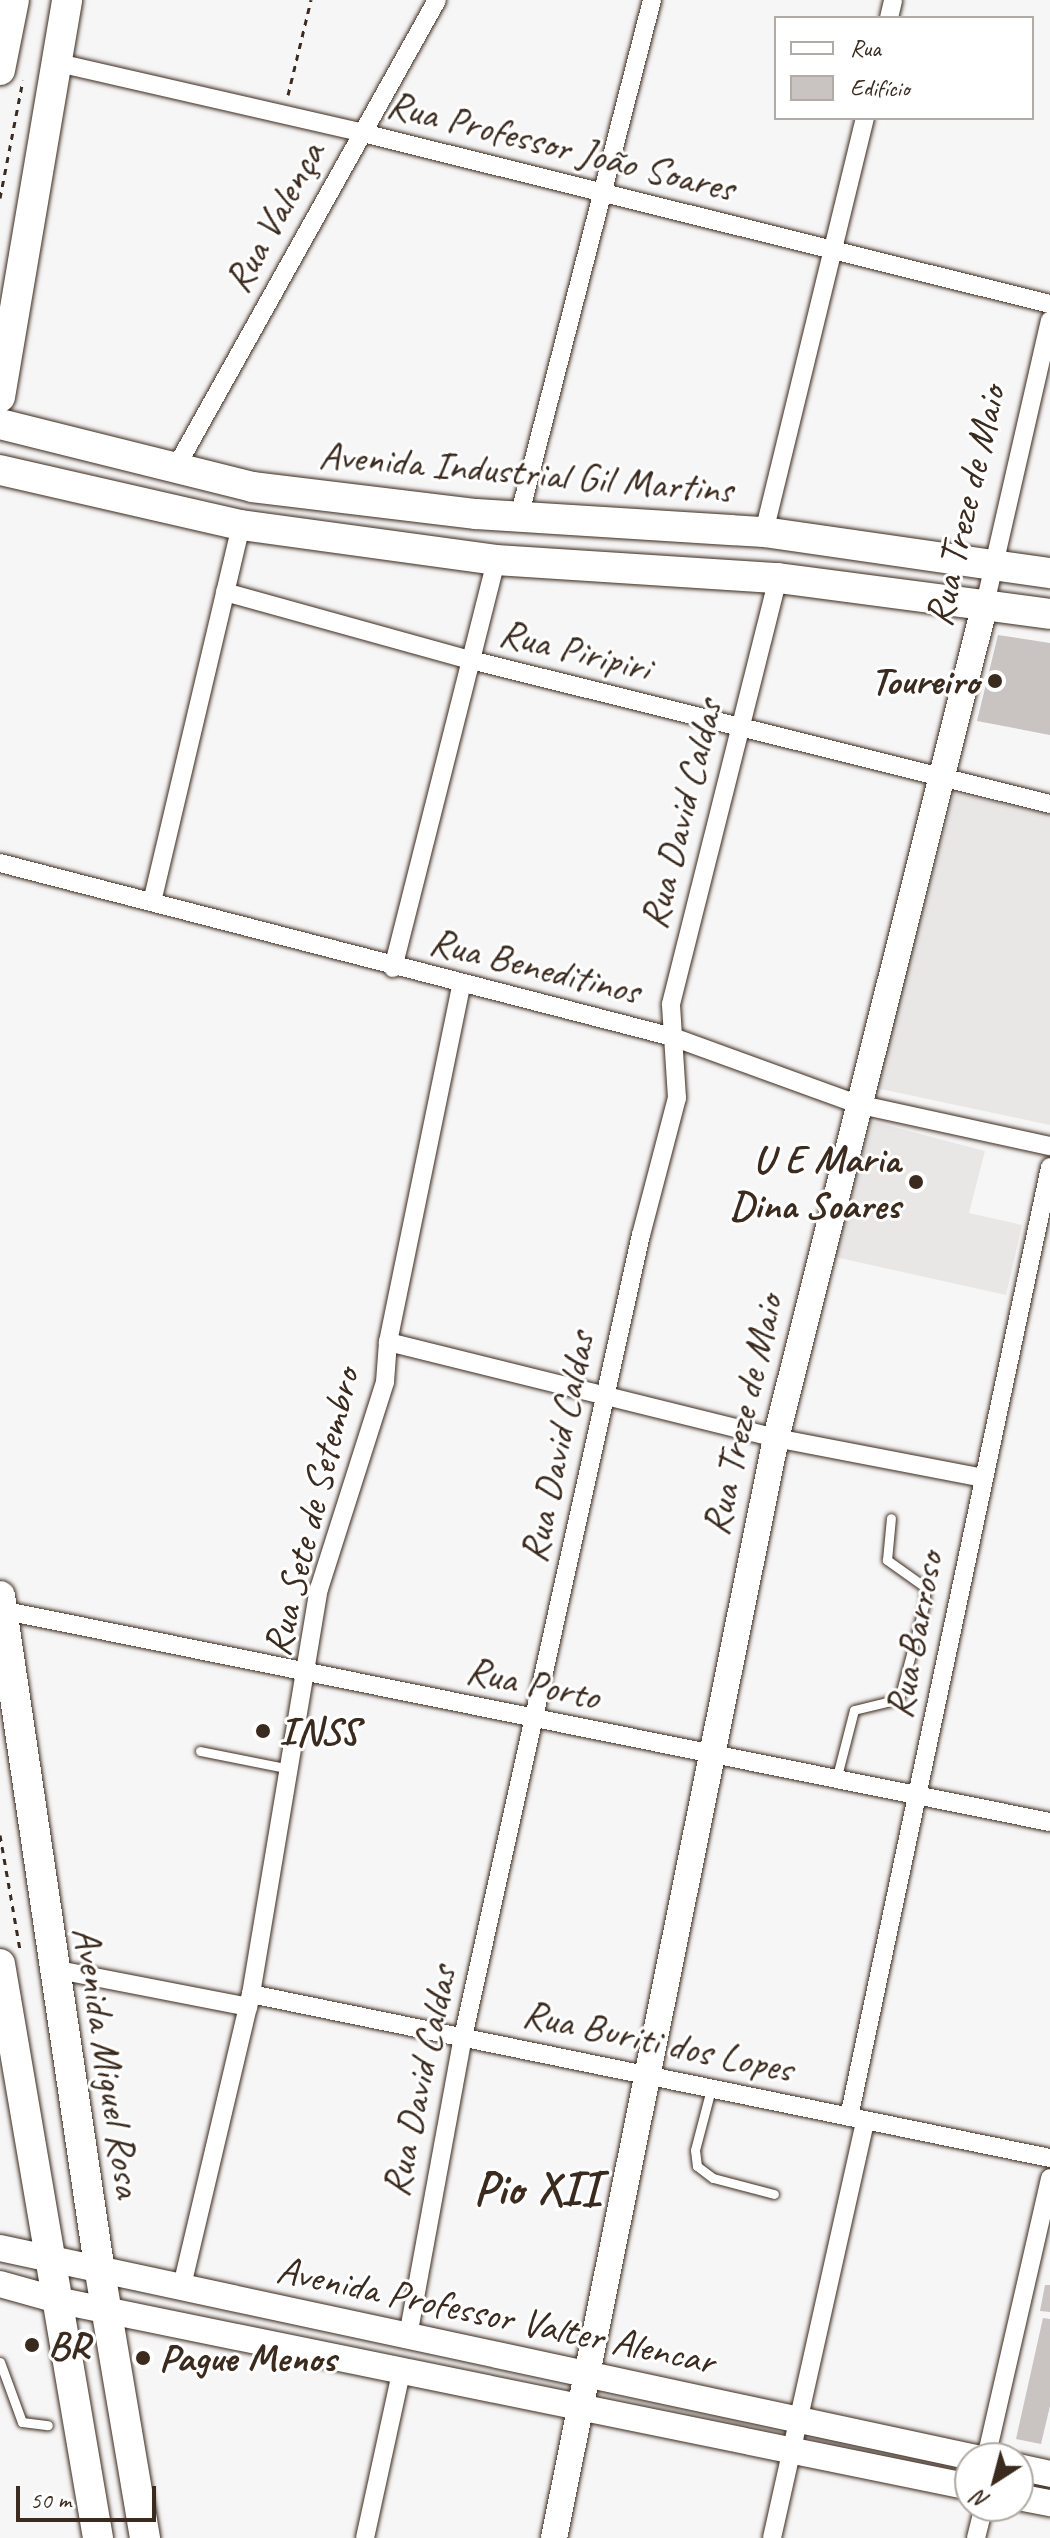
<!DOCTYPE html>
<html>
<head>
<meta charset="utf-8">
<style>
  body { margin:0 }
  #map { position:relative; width:1050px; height:2538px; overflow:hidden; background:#f7f6f6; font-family:Caveat,sans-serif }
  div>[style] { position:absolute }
  .built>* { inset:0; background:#e9e7e6 }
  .building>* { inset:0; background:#c9c3c1 }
  .path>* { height:3px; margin-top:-1.5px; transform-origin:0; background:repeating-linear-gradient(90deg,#3b2a1e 0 6px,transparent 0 12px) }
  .roads { filter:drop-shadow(0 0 2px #3b2a1e) drop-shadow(0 0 2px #3b2a1e) }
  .lane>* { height:9px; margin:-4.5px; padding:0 4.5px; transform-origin:4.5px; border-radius:4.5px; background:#fff }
  .street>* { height:18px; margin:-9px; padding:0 9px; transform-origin:9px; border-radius:9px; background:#fff }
  .secondary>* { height:26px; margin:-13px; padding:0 13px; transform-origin:13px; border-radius:13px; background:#fff }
  .primary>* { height:30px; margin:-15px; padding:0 15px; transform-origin:15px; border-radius:15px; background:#fff }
  .dots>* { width:22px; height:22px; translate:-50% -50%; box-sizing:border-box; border:4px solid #fff; border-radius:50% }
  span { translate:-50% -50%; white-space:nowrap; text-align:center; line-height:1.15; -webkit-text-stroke:6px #fff; paint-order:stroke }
  .street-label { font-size:40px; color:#3b2a1e }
  .poi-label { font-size:40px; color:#3b2a1e; font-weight:700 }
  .right { translate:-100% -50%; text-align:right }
  .left { translate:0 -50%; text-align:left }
  .district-label { font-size:48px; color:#3b2a1e; font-weight:700 }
  .legend { position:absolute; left:774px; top:16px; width:260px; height:104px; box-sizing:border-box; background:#fff; border:2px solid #b1aaa5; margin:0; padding:10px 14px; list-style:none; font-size:24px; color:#3b2a1e }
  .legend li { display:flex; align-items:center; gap:16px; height:40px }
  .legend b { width:40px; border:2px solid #b1aaa5 }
  .north { position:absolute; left:954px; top:2442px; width:80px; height:80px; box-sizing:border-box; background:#fff; border:2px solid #b1aaa5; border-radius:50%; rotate:216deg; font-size:22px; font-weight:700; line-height:32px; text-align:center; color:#3b2a1e }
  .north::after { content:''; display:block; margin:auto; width:28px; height:36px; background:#3b2a1e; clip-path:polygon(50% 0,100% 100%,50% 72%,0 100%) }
  .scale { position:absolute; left:16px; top:2486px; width:140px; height:36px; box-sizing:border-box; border:4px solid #3b2a1e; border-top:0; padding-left:10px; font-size:24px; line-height:28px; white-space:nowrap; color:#3b2a1e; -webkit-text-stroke:6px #fff; paint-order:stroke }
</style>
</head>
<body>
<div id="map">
  <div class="built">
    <div style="clip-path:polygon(954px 793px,1050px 814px,1050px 1125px,876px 1088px)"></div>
    <div style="clip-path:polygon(871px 1121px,985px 1151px,969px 1213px,1022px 1225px,1006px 1295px,835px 1257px)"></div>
  </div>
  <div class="building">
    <div style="clip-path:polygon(998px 635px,1050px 643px,1050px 735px,977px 721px)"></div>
    <div style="clip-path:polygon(1045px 2285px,1050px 2285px,1050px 2312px,1040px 2311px)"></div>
    <div style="clip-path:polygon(1043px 2318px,1050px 2319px,1050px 2406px,1041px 2444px,1016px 2439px)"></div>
  </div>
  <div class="path">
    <div style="left:288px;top:95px;width:98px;rotate:-76.4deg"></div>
    <div style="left:0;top:198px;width:120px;rotate:-79deg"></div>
    <div style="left:0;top:1835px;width:117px;rotate:80.1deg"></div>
  </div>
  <div class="roads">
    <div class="lane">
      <div style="left:200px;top:1751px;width:92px;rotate:11.3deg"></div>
      <div style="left:836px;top:1780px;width:72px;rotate:-75.6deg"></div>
      <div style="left:854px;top:1710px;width:46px;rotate:-13.7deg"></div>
      <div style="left:899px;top:1699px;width:100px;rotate:-75deg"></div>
      <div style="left:925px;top:1602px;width:15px;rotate:-90deg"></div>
      <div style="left:925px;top:1587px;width:47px;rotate:-144.6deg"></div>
      <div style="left:887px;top:1560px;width:42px;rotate:-84.6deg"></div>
      <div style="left:711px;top:2089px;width:63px;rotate:104.7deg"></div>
      <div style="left:695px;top:2150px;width:16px;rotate:83deg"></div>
      <div style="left:697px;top:2166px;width:20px;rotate:37deg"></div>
      <div style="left:713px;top:2178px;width:63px;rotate:14.7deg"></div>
      <div style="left:0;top:2362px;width:64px;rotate:69.9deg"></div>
      <div style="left:22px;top:2422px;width:26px;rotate:7deg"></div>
    </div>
    <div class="street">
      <div style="left:889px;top:18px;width:18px;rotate:-77deg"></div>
      <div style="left:54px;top:62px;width:317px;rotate:12.9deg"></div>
      <div style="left:363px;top:133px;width:708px;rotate:13.98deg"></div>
      <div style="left:175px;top:469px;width:537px;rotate:-60.81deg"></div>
      <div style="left:519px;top:517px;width:534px;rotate:-75.57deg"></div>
      <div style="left:764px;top:532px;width:426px;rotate:-76.3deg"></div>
      <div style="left:225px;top:592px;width:255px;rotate:15.5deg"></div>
      <div style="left:471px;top:660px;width:597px;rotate:13.97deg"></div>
      <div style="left:985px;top:604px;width:291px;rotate:-77.1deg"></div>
      <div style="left:0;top:863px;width:695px;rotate:14.5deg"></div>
      <div style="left:673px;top:1037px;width:196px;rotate:20deg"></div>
      <div style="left:857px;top:1104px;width:198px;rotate:12.3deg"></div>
      <div style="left:152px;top:902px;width:387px;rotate:-76.7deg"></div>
      <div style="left:393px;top:968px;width:421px;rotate:-75.8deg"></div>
      <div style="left:388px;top:1342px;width:400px;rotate:13.9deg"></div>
      <div style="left:776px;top:1438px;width:211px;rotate:10.9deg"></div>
      <div style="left:1px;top:1610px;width:1070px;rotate:11.43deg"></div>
      <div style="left:53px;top:1969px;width:199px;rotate:11deg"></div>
      <div style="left:251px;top:1994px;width:816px;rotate:11.6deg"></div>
      <div style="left:849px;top:2117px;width:971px;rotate:-78.05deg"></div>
      <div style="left:181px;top:2290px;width:304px;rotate:-76.7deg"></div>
      <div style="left:251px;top:1994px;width:411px;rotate:-80.5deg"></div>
      <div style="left:319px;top:1589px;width:217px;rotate:-72.3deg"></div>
      <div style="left:385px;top:1382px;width:40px;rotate:-85.7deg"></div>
      <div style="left:388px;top:1342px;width:363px;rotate:-78.4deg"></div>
      <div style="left:408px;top:2336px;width:304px;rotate:-79.6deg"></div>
      <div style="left:463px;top:2037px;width:822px;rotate:-77.49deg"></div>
      <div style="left:641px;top:1235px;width:142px;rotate:-75.3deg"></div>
      <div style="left:677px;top:1098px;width:94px;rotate:-93.7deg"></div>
      <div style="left:671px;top:1004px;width:439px;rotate:-75.9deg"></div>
      <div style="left:986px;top:2458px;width:287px;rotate:-77.1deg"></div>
      <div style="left:365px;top:2538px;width:173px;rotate:-77.7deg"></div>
      <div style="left:772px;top:2538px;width:427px;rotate:-77.4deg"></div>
      <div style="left:976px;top:2538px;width:33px;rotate:-76deg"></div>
    </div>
    <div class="secondary">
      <div style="left:0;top:2248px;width:998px;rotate:12.14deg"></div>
      <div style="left:0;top:2284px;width:63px;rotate:15.6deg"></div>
      <div style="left:61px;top:2301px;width:928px;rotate:11.56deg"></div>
      <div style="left:1018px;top:2467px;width:33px;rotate:12deg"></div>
      <div style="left:1018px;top:2497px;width:33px;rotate:11deg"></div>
      <div style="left:554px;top:2538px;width:1122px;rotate:-78.59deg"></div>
      <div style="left:776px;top:1438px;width:860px;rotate:-75.93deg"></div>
    </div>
    <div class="primary">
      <div style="left:0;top:70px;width:71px;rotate:-78.7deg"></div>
      <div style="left:0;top:397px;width:403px;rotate:-80.4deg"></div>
      <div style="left:0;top:424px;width:260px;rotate:14deg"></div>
      <div style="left:252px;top:487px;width:226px;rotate:6.9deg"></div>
      <div style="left:476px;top:514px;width:289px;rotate:3.6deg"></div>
      <div style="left:764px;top:532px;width:289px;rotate:8.2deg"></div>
      <div style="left:0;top:470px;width:247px;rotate:12.9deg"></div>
      <div style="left:241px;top:525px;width:257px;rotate:7.8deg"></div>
      <div style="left:496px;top:560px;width:283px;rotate:3.7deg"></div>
      <div style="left:778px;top:578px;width:274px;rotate:7.5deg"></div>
      <div style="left:0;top:1596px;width:683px;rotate:81.59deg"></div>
      <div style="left:100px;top:2272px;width:270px;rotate:80.4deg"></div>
      <div style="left:0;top:1964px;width:582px;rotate:80.31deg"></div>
    </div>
  </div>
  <div class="dots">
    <div style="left:995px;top:681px;background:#3b2a1e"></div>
    <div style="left:916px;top:1182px;background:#3b2a1e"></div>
    <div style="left:263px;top:1731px;background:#3b2a1e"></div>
    <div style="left:32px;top:2345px;background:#3b2a1e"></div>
    <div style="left:143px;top:2358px;background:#3b2a1e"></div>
  </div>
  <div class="street-label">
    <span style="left:561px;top:146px;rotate:14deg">Rua Professor João Soares</span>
    <span style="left:274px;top:217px;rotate:-61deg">Rua Valença</span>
    <span style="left:526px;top:472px;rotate:5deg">Avenida Industrial Gil Martins</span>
    <span style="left:965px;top:506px;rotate:-77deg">Rua Treze de Maio</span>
    <span style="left:575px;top:650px;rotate:14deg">Rua Piripiri</span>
    <span style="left:681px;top:814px;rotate:-76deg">Rua David Caldas</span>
    <span style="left:535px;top:966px;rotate:14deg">Rua Beneditinos</span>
    <span style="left:742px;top:1415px;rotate:-77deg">Rua Treze de Maio</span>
    <span style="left:557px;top:1447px;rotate:-78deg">Rua David Caldas</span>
    <span style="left:311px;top:1512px;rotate:-76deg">Rua Sete de Setembro</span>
    <span style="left:914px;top:1635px;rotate:-79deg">Rua Barroso</span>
    <span style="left:533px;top:1683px;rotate:12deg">Rua Porto</span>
    <span style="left:658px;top:2041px;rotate:12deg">Rua Buriti dos Lopes</span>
    <span style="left:108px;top:2062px;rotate:81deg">Avenida Miguel Rosa</span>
    <span style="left:419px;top:2081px;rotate:-78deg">Rua David Caldas</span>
    <span style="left:496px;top:2315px;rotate:12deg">Avenida Professor Valter Alencar</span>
  </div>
  <div class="poi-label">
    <span class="right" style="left:979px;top:681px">Toureiro</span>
    <span class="right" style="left:900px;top:1182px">U E Maria<br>Dina Soares</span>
    <span class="left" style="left:279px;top:1731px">INSS</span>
    <span class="left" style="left:48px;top:2345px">BR</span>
    <span class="left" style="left:159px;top:2358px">Pague Menos</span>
  </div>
  <div class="district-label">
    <span style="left:537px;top:2189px">Pio XII</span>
  </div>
  <ul class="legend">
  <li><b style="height:10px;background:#fff"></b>Rua</li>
  <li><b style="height:22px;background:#c9c3c1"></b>Edifício</li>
  </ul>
  <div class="north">N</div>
  <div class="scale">50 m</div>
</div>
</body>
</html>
